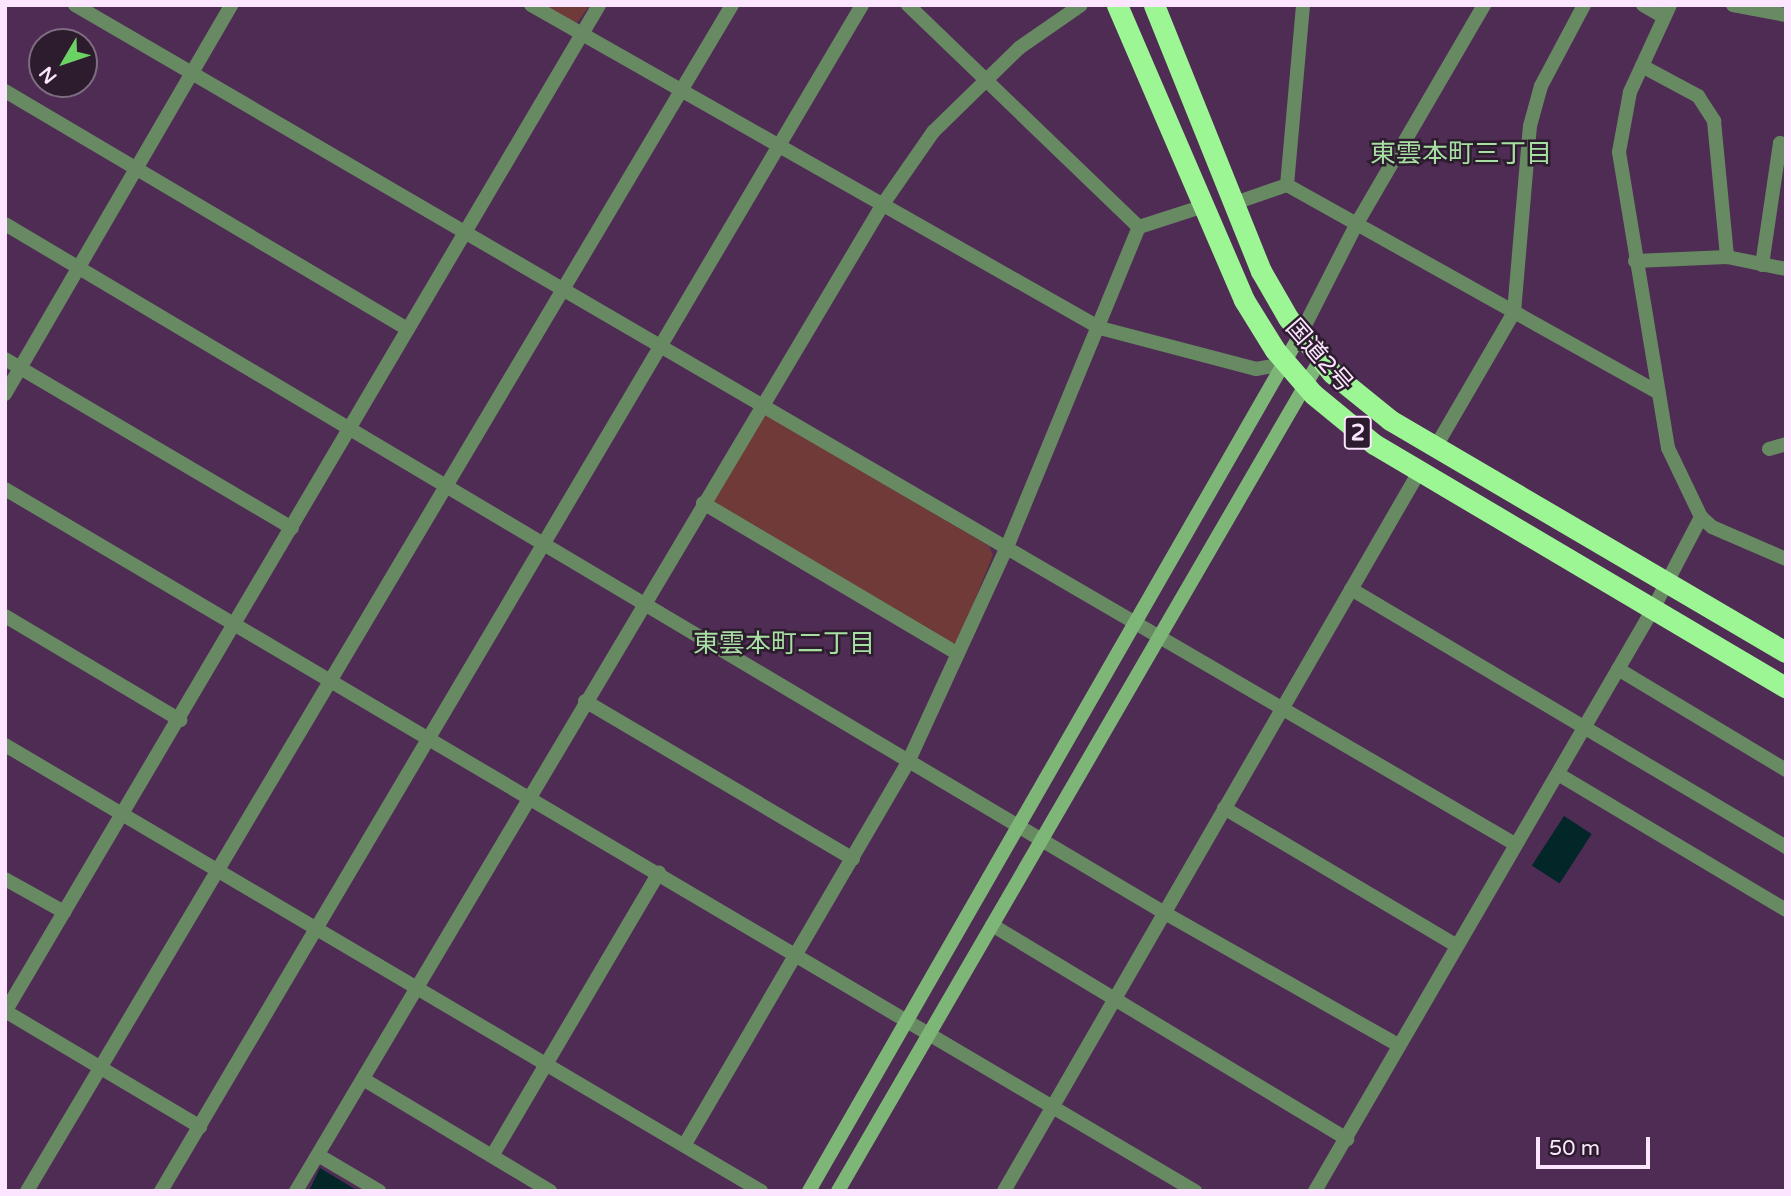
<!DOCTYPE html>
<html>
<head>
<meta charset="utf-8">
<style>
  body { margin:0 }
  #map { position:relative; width:1791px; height:1196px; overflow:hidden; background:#4f2c54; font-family:"Varela Round","Noto Sans JP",sans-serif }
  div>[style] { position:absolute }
  .green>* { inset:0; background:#6f3a38 }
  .water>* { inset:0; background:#032629; transform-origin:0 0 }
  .street>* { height:14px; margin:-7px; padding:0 7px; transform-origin:7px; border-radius:7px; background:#678a63 }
  .secondary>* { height:14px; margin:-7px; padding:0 7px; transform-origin:7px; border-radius:7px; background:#7db677 }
  .highway>* { height:21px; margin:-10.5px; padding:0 10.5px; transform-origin:10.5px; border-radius:10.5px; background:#9cf694 }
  span { translate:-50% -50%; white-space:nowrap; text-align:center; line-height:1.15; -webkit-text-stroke:5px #2c1c2e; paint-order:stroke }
  .shield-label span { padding:2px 5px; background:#2c1c2e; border:2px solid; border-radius:5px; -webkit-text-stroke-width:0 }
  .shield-label { font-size:23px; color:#fce6ff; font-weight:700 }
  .street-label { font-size:24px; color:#fce6ff }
  .neighbourhood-label { font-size:26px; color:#a7dea2 }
  .frame { position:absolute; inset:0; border:7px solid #fce6ff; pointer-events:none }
  .north { position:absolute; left:28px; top:28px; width:70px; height:70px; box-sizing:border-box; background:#2c1c2e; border:2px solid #7f6d82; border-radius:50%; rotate:231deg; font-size:19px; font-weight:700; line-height:28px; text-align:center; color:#fce6ff }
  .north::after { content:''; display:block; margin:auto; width:24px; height:32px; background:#6bd363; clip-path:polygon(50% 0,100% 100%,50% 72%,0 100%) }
  .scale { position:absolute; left:1536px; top:1137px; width:114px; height:32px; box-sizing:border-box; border:4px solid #fce6ff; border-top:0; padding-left:9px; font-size:21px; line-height:24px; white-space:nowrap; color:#fce6ff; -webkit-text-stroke:5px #2c1c2e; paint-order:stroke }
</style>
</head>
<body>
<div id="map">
  <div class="green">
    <div style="clip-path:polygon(543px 5px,590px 5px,576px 24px)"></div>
    <div style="clip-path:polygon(767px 415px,989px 546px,993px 555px,958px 641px,950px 645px,715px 504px,713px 497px,761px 417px)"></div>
  </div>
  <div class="water">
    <div style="left:1564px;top:816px;width:33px;height:59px;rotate:33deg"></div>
    <div style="clip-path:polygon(320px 1168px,358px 1191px,309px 1191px)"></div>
  </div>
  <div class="street">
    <div style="left:75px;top:5px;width:1667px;rotate:30.23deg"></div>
    <div style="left:531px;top:5px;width:654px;rotate:29.58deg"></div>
    <div style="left:1100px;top:328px;width:161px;rotate:14.7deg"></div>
    <div style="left:1256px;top:369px;width:29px;rotate:-10deg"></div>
    <div style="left:908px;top:5px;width:320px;rotate:43.9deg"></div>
    <div style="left:1139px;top:227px;width:68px;rotate:-17.9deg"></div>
    <div style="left:1643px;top:5px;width:24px;rotate:30deg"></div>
    <div style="left:1670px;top:5px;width:96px;rotate:114.7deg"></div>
    <div style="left:1630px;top:92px;width:61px;rotate:100.4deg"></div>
    <div style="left:1619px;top:152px;width:300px;rotate:80.6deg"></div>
    <div style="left:1668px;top:448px;width:76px;rotate:64.4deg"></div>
    <div style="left:1701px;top:517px;width:15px;rotate:42deg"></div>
    <div style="left:1712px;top:527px;width:81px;rotate:23.4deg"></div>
    <div style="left:1733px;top:5px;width:54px;rotate:10.7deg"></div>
    <div style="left:1642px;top:66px;width:64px;rotate:28.2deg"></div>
    <div style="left:1698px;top:96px;width:30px;rotate:57deg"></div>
    <div style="left:1714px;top:121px;width:137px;rotate:84.5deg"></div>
    <div style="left:5px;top:91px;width:468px;rotate:30.6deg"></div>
    <div style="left:1287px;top:185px;width:181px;rotate:-84.9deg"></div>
    <div style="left:1235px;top:203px;width:55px;rotate:-19.1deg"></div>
    <div style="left:1287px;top:185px;width:425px;rotate:29.2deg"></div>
    <div style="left:5px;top:224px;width:1347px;rotate:30.72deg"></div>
    <div style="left:1163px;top:912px;width:270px;rotate:29.5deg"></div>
    <div style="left:1635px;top:261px;width:92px;rotate:-2.5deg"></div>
    <div style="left:1727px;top:257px;width:60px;rotate:11.5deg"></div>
    <div style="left:1762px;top:265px;width:123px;rotate:-81.6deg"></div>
    <div style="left:1780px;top:143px;width:6px;rotate:18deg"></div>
    <div style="left:1300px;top:335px;width:123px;rotate:-63deg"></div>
    <div style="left:1356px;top:225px;width:255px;rotate:-59.8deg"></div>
    <div style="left:5px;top:359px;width:333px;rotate:30.5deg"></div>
    <div style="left:5px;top:394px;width:450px;rotate:-59.8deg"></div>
    <div style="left:1435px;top:448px;width:157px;rotate:-59.8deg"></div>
    <div style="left:1514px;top:312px;width:187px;rotate:-85.1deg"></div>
    <div style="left:1530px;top:126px;width:41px;rotate:-74.6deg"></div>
    <div style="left:1541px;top:86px;width:92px;rotate:-62deg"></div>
    <div style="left:1769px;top:449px;width:18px;rotate:-16deg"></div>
    <div style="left:5px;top:489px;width:1382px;rotate:30.54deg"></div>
    <div style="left:703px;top:503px;width:296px;rotate:30.6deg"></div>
    <div style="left:1351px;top:589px;width:506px;rotate:30.67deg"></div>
    <div style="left:5px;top:616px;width:204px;rotate:30.7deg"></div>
    <div style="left:1618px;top:669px;width:196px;rotate:31deg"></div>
    <div style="left:585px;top:701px;width:311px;rotate:30.5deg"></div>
    <div style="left:5px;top:745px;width:878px;rotate:30.54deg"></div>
    <div style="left:1558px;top:774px;width:265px;rotate:30.8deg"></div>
    <div style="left:1224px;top:808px;width:269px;rotate:30.6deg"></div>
    <div style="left:5px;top:879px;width:68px;rotate:29.2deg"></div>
    <div style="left:992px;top:925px;width:415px;rotate:31.1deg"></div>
    <div style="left:5px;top:1011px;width:227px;rotate:30.7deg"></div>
    <div style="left:5px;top:1012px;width:1169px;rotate:-59.46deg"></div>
    <div style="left:363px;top:1079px;width:218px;rotate:30.9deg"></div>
    <div style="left:685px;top:1144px;width:445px;rotate:-59.7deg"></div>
    <div style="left:909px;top:760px;width:234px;rotate:-65.3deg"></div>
    <div style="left:1007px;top:547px;width:346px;rotate:-67.6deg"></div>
    <div style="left:318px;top:1155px;width:71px;rotate:30.5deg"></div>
    <div style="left:492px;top:1156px;width:329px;rotate:-59.5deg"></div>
    <div style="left:27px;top:1191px;width:1380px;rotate:-59.27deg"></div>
    <div style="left:161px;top:1191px;width:1378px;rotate:-59.41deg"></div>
    <div style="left:296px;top:1191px;width:1148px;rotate:-59.26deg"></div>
    <div style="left:883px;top:204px;width:88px;rotate:-55.2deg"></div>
    <div style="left:933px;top:132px;width:120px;rotate:-44.3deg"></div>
    <div style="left:1019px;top:48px;width:75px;rotate:-34.7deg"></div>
    <div style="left:1004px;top:1191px;width:830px;rotate:-60.01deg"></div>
    <div style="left:1315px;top:1191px;width:673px;rotate:-59.85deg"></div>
    <div style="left:1653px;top:609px;width:104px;rotate:-62.4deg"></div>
  </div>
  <div class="secondary">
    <div style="left:809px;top:1191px;width:987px;rotate:-60.16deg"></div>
    <div style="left:838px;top:1191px;width:961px;rotate:-59.89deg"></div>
  </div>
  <div class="highway">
    <div style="left:1117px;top:5px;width:321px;rotate:66.7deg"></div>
    <div style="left:1244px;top:300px;width:59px;rotate:58.2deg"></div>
    <div style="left:1275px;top:350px;width:58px;rotate:49.2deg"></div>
    <div style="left:1313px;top:394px;width:79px;rotate:39.3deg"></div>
    <div style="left:1374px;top:444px;width:479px;rotate:30.6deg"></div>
    <div style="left:1154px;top:5px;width:287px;rotate:68.1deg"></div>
    <div style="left:1261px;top:271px;width:54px;rotate:60.1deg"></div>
    <div style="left:1288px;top:318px;width:70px;rotate:51.3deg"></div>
    <div style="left:1332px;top:373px;width:75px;rotate:39deg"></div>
    <div style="left:1390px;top:420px;width:459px;rotate:30.4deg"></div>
  </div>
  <div class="shield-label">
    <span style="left:1358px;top:433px">2</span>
  </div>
  <div class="street-label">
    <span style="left:1319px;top:356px;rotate:49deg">国道2号</span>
  </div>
  <div class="neighbourhood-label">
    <span style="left:1461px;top:154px">東雲本町三丁目</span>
    <span style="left:784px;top:644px">東雲本町二丁目</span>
  </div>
  <div class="frame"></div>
  <div class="north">N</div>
  <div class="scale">50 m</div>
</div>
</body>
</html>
